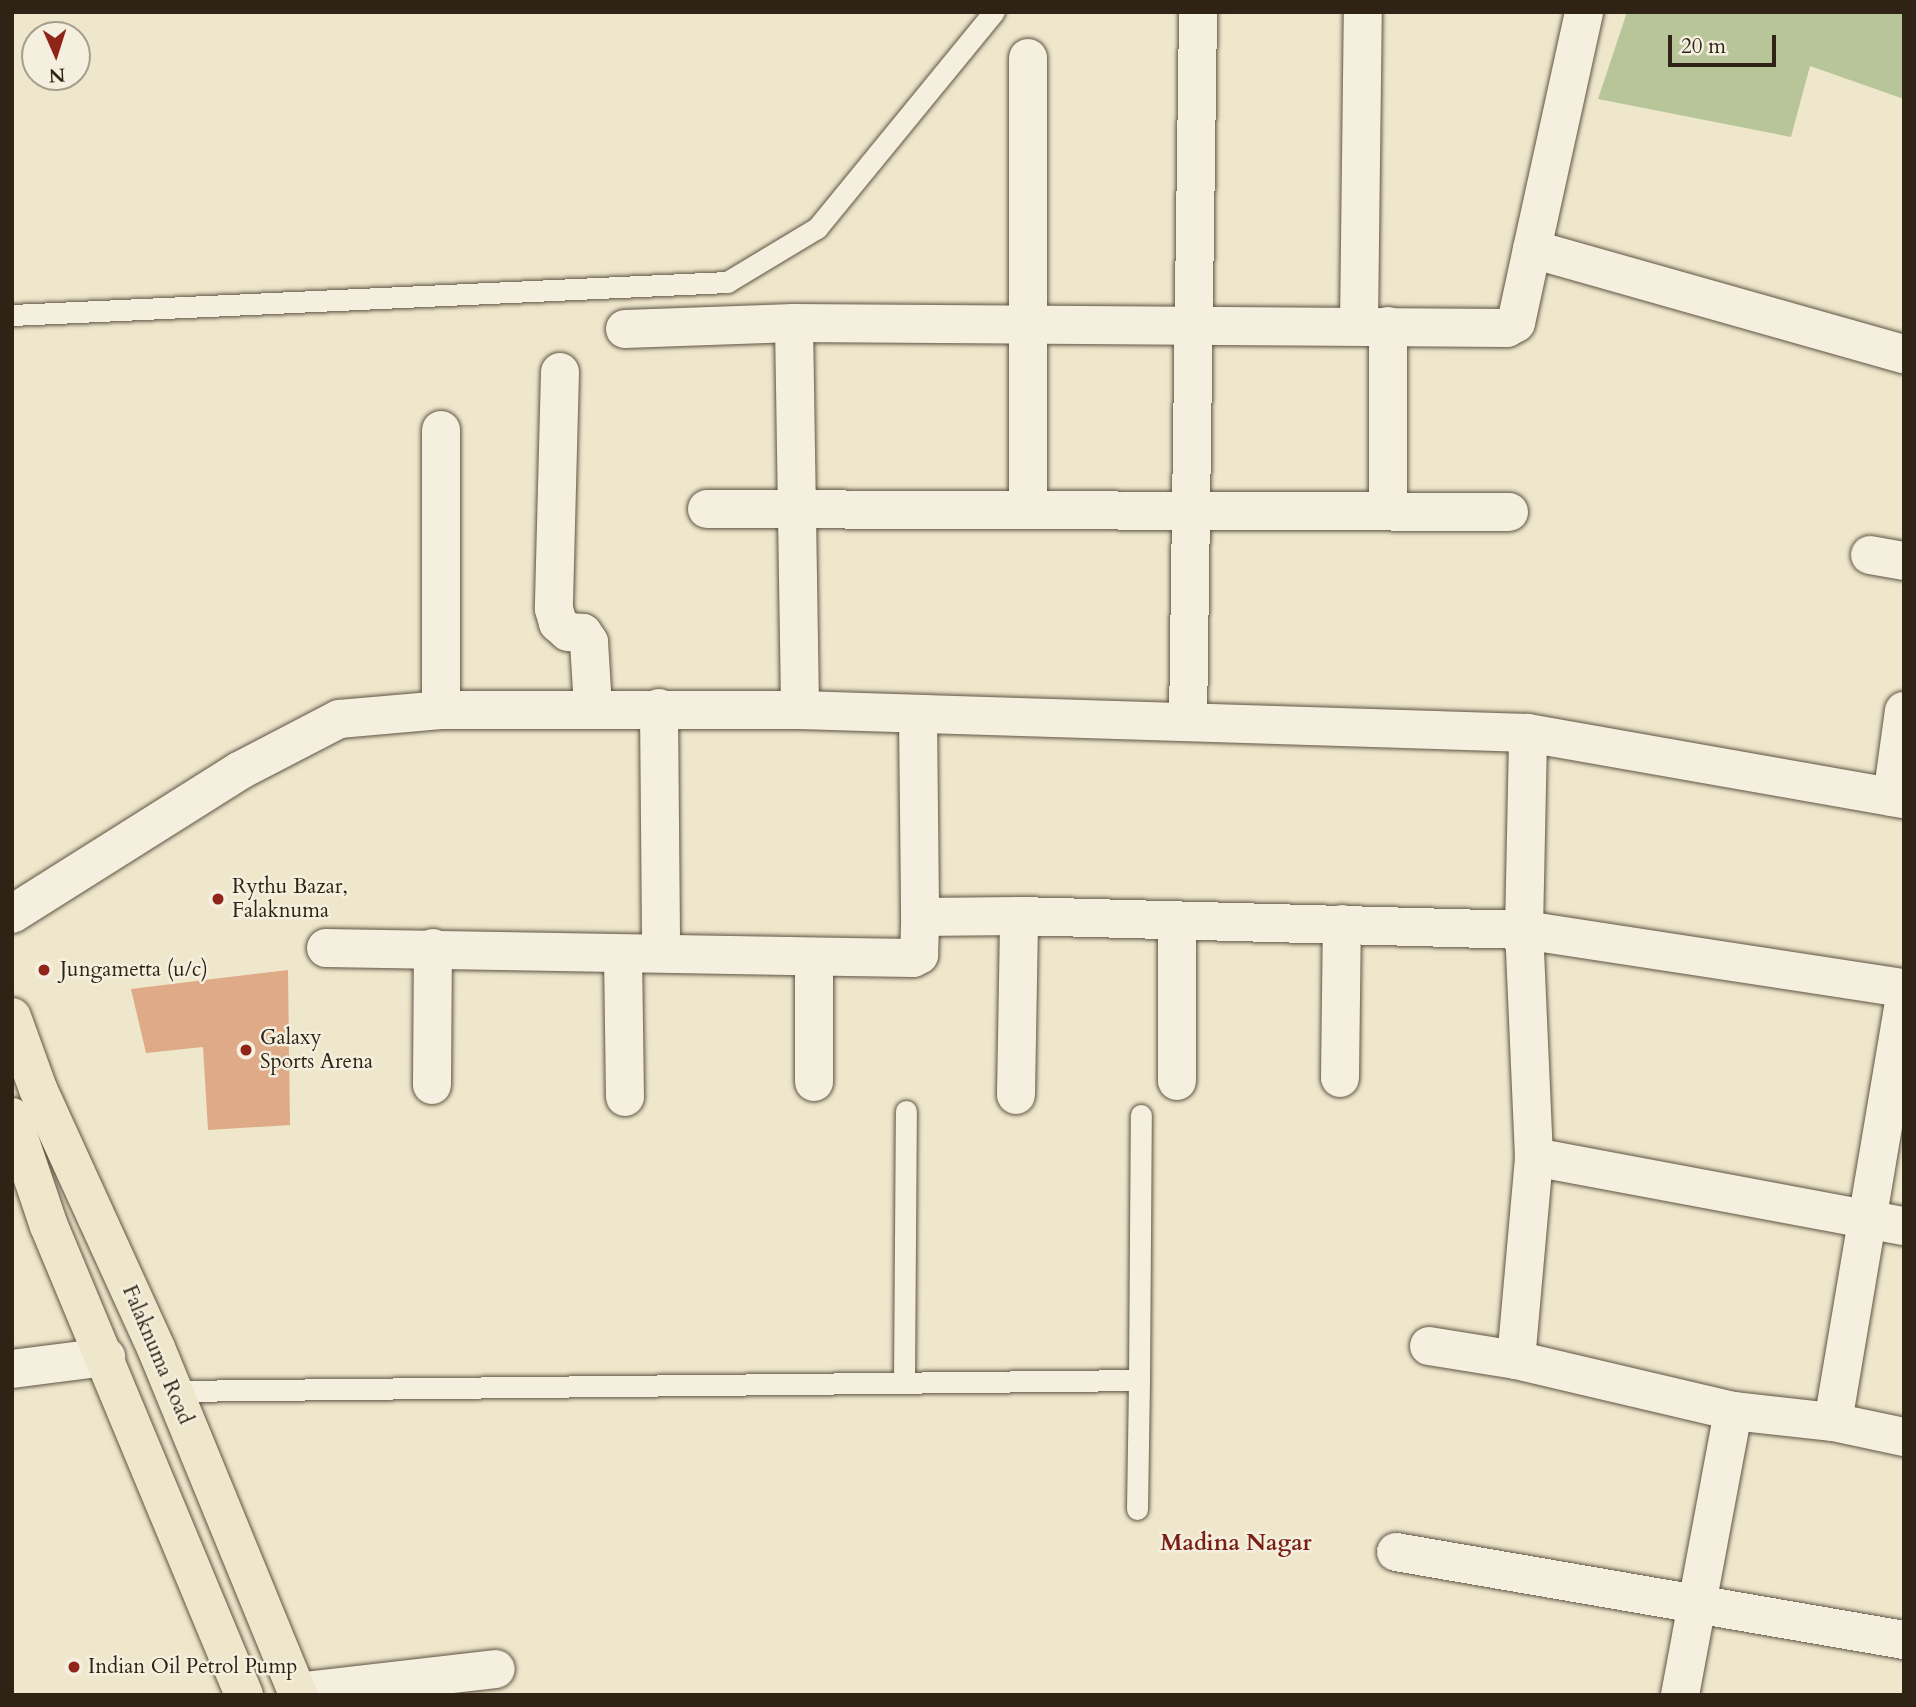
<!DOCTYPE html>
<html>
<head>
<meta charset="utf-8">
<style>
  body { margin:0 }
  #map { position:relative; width:1916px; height:1707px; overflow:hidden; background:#eee7cc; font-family:Cardo,serif }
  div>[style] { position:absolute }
  .green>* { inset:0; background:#b8c598 }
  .building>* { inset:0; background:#dfaa87 }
  .roads { filter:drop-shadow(0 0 2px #5f5443) drop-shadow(0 0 2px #5f5443) }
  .lane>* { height:21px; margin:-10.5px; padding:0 10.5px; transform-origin:10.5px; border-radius:10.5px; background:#f4efde }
  .street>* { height:38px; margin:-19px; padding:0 19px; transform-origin:19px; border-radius:19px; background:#f4efde }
  .highway>* { height:38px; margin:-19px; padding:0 19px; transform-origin:19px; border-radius:19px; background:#eee7cc }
  .dots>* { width:19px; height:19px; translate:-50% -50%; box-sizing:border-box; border:4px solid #f4efde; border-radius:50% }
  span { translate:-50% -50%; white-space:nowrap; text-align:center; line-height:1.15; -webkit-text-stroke:5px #f4efde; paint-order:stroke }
  .poi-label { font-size:21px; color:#2f2315 }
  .left { translate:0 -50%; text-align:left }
  .street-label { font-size:21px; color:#2f2315 }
  .neighbourhood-label { font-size:23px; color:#7a1f14; font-weight:700 }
  .frame { position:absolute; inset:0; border:14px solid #2f2315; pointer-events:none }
  .north { position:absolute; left:21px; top:21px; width:70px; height:70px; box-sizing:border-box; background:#f4efde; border:2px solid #a59d8e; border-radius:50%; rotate:177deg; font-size:19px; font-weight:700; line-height:28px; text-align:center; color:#2f2315 }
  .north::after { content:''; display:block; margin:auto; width:24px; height:32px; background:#8f2418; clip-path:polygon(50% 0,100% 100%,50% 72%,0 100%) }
  .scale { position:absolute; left:1668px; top:35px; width:108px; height:32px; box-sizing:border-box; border:4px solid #2f2315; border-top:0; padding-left:9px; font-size:21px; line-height:24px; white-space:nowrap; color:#2f2315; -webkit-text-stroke:5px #f4efde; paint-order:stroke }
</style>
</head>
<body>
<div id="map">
  <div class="green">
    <div style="clip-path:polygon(1627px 12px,1904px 12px,1904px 99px,1810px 66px,1791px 137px,1598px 99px)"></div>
  </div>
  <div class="building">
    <div style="clip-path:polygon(288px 970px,290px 1125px,208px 1130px,203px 1047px,146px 1053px,131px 989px)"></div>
  </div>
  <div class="roads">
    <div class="lane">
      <div style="left:12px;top:315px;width:716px;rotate:-2.64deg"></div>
      <div style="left:727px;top:282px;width:105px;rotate:-31deg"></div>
      <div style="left:817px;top:228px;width:279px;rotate:-50.7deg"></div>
      <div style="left:904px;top:1382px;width:271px;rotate:-89.6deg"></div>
      <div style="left:173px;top:1391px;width:966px;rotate:-0.65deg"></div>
      <div style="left:1139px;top:1380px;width:265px;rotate:-89.6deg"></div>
      <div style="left:1137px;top:1509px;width:129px;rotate:-89.1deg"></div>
    </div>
    <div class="street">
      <div style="left:1028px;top:58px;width:451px;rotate:90deg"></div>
      <div style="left:1532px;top:249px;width:243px;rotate:-77.6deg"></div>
      <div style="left:794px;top:323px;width:387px;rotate:89.1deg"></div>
      <div style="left:1359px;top:324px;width:312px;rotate:-89.3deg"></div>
      <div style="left:625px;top:329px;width:169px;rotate:-2deg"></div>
      <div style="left:794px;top:323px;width:713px;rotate:0.4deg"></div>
      <div style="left:1507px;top:328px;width:10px;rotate:-29deg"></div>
      <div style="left:1516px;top:323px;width:76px;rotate:-77.8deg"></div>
      <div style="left:1532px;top:249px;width:387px;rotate:15.8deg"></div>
      <div style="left:560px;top:372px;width:237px;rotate:91.5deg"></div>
      <div style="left:554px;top:609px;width:15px;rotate:74deg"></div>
      <div style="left:558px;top:623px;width:13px;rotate:42deg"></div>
      <div style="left:568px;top:632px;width:15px;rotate:4deg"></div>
      <div style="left:583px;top:633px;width:11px;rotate:56deg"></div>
      <div style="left:589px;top:642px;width:66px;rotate:86.5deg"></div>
      <div style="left:441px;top:430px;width:280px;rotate:90deg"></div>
      <div style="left:707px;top:509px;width:802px;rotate:0.21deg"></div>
      <div style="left:1388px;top:511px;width:185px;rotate:-90deg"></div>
      <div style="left:1870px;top:555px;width:35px;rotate:10deg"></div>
      <div style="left:659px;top:708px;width:245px;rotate:89.5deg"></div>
      <div style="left:918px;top:716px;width:201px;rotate:89.4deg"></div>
      <div style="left:1188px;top:722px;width:710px;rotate:-89.19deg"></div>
      <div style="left:1892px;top:797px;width:87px;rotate:-82.1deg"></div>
      <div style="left:12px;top:914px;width:268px;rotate:-32.2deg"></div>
      <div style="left:239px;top:771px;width:113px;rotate:-27.5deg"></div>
      <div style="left:339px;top:719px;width:102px;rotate:-5deg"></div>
      <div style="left:441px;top:710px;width:359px"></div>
      <div style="left:800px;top:710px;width:728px;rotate:1.81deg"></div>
      <div style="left:1528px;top:733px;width:382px;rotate:10deg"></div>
      <div style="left:326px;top:948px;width:587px;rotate:0.98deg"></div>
      <div style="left:913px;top:958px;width:7px;rotate:-27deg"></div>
      <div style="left:919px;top:955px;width:38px;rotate:-88deg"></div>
      <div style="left:920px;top:917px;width:99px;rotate:-0.6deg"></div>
      <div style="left:1019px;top:916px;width:505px;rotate:1.59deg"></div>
      <div style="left:1524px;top:930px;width:384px;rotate:8.7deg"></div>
      <div style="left:623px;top:954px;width:143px;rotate:89.2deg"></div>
      <div style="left:814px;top:957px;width:125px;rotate:90deg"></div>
      <div style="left:1340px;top:1078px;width:154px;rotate:-89.3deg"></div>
      <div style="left:1177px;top:1081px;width:160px;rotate:-90deg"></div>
      <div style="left:432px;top:1085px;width:137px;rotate:-89.6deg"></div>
      <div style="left:1016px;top:1095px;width:179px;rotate:-89deg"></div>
      <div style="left:1534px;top:1157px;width:376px;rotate:10.6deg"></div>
      <div style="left:1429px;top:1346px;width:88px;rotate:9.1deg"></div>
      <div style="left:1516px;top:1360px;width:223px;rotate:13.2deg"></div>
      <div style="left:1733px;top:1411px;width:101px;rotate:6.3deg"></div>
      <div style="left:1833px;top:1422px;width:73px;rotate:11.9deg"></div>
      <div style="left:1516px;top:1360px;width:204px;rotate:-84.9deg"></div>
      <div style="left:1534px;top:1157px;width:227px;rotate:-92.5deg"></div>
      <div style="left:1524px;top:930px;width:197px;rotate:-88.8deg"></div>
      <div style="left:12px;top:1369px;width:95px;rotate:-7.3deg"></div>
      <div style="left:1833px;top:1422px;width:428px;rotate:-80.4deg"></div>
      <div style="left:1396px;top:1552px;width:516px;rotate:9.83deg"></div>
      <div style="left:297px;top:1692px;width:200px;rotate:-6.6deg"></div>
      <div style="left:1680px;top:1695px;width:289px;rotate:-79.4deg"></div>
    </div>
    <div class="highway">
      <div style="left:12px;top:1017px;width:77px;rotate:70.1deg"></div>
      <div style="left:38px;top:1089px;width:285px;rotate:65.5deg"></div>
      <div style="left:156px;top:1348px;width:375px;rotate:67.7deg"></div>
      <div style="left:12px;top:1117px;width:115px;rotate:71.3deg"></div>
      <div style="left:49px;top:1226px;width:508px;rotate:67.42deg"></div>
    </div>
  </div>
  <div class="dots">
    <div style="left:218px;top:899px;background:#8f2418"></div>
    <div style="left:44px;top:970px;background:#8f2418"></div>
    <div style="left:246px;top:1050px;background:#8f2418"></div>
    <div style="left:74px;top:1667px;background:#8f2418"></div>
  </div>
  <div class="poi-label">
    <span class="left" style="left:232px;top:899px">Rythu Bazar,<br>Falaknuma</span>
    <span class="left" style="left:60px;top:970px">Jungametta (u/c)</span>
    <span class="left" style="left:260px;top:1050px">Galaxy<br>Sports Arena</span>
    <span class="left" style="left:88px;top:1667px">Indian Oil Petrol Pump</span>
  </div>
  <div class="street-label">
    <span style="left:157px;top:1355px;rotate:67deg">Falaknuma Road</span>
  </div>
  <div class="neighbourhood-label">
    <span style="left:1236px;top:1543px">Madina Nagar</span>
  </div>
  <div class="frame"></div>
  <div class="north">N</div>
  <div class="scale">20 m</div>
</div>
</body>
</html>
